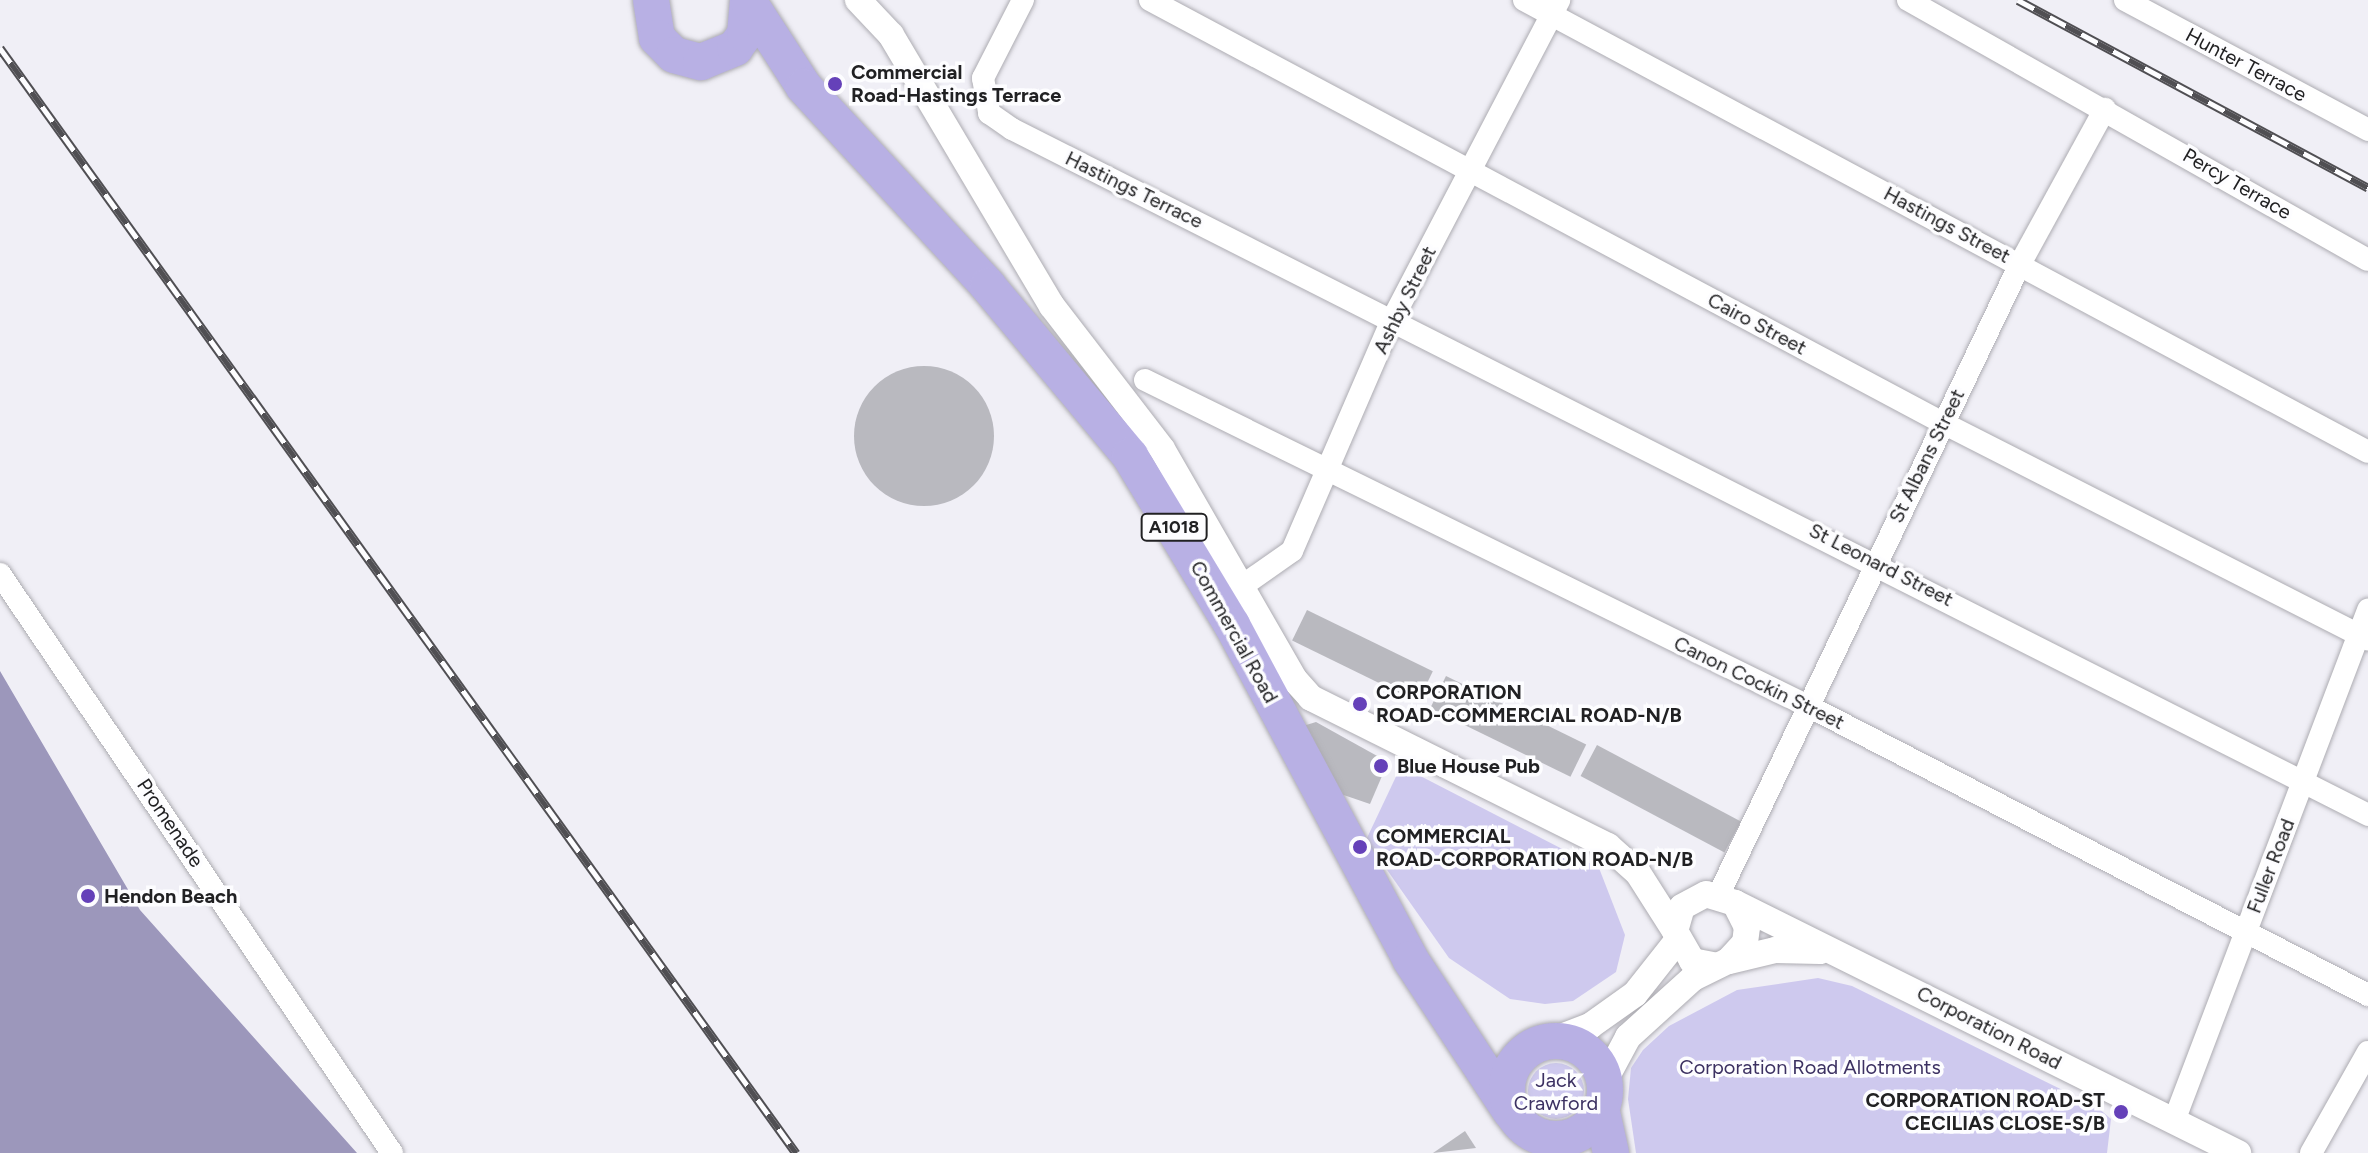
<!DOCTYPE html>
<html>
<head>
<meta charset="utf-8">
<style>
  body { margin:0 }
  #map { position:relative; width:2368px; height:1153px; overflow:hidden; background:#f0eff6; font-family:Figtree,sans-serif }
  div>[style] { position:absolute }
  .green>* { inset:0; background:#cec9ee }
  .round { border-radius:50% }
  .water>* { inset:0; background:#9c97bb }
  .building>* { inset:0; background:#b9b9bf; transform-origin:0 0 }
  .roads { filter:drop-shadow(0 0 2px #adacb2) drop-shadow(0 0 2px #adacb2) }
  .minor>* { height:22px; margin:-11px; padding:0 11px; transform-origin:11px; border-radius:11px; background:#fff }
  .tertiary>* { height:26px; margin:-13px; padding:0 13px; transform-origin:13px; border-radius:13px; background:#fff }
  .trunk>* { height:36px; margin:-18px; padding:0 18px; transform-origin:18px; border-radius:18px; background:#b8b0e4 }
  .trunk>.ring { margin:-18px; padding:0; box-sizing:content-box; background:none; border:36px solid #b8b0e4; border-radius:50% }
  .rail>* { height:9px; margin-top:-4.5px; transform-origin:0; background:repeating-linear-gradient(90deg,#fdfdff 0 18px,#504f53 0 36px); box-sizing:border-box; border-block:2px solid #504f53 }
  .dots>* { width:22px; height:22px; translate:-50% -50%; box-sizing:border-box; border:4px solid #fdfdff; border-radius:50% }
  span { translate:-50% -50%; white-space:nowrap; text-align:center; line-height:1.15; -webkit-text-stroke:7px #fdfdff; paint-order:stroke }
  .shield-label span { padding:2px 6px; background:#fdfdff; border:2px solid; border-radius:6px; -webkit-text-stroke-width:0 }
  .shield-label { font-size:18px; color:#212123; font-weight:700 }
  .street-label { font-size:20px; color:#212123 }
  .poi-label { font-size:20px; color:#212123; font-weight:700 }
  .left { translate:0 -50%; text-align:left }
  .right { translate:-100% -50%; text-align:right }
  .park-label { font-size:20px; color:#3c3162 }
</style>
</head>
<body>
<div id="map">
  <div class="green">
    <div style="clip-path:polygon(1401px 766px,1599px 868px,1625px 935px,1616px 972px,1573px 1001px,1545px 1004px,1510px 999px,1449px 958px,1366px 840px)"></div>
    <div style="clip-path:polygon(1818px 978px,1852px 986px,2097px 1107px,2111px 1119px,2107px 1153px,1636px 1153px,1628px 1099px,1631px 1068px,1643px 1050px,1669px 1026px,1737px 990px)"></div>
    <div class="round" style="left:1528px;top:1063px;width:56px;height:56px"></div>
  </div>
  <div class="water">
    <div style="clip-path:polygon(0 671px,140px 910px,357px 1153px,0 1153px)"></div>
  </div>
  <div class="building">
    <div class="round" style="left:854px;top:366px;width:140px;height:140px"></div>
    <div style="left:1307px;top:610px;width:140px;height:34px;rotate:26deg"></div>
    <div style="left:1446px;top:676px;width:156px;height:36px;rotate:26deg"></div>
    <div style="clip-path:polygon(1316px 722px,1388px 762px,1370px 804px,1332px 791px,1303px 726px)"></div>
    <div style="left:1597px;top:745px;width:163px;height:35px;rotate:28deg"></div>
    <div style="clip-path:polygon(1465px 1131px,1476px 1148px,1433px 1153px)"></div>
  </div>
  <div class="roads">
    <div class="minor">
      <div style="left:1023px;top:0;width:88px;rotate:117.1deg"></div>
      <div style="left:983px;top:78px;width:36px;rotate:80deg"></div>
      <div style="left:989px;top:113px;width:28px;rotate:35deg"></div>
      <div style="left:1012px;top:129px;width:1520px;rotate:26.83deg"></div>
      <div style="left:1150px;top:0;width:899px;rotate:28.08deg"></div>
      <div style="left:1943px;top:423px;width:477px;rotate:27deg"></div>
      <div style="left:1524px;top:0;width:957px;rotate:28.17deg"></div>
      <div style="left:1908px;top:0;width:528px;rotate:29.48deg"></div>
      <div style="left:2125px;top:0;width:276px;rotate:28.1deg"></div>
      <div style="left:1145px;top:380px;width:743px;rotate:26.19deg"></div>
      <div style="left:1812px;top:708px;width:626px;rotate:27.3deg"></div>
      <div style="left:0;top:574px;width:699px;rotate:55.9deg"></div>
      <div style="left:1242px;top:586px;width:61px;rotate:-35deg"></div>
      <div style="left:1292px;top:551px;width:252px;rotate:-66.6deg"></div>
      <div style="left:1392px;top:320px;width:361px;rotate:-62.4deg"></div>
      <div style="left:1719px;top:894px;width:698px;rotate:-64.46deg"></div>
      <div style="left:2020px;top:264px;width:177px;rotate:-61.3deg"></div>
      <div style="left:2174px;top:1121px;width:547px;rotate:-69.21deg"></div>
      <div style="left:2311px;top:1153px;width:116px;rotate:-60.6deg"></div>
    </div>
    <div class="tertiary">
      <div style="left:858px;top:0;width:48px;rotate:46.7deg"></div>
      <div style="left:891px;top:35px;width:315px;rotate:59.3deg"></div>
      <div style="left:1052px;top:306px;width:180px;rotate:52.4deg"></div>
      <div style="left:1162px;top:449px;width:267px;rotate:60.1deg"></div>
      <div style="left:1295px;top:680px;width:24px;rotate:48deg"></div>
      <div style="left:1311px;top:698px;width:332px;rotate:26.5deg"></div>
      <div style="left:1608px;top:846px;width:40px;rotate:42deg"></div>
      <div style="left:1638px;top:873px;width:69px;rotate:57.5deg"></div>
      <div style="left:1735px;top:903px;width:562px;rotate:26.43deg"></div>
      <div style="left:1729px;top:961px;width:47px;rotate:-13.4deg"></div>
      <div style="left:1775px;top:950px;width:45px;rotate:1.3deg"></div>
      <div style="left:1551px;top:1041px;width:42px;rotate:-21deg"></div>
      <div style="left:1590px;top:1026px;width:55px;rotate:-35.4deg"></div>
      <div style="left:1635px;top:994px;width:66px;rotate:-51.7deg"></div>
      <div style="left:1604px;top:1082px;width:51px;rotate:-61.9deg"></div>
      <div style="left:1628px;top:1037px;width:88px;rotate:-42.2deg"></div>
      <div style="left:1693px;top:978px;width:39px;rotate:-26deg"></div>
      <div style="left:1728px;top:961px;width:25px;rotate:-47deg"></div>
      <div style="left:1745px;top:943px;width:16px;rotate:-83deg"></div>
      <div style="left:1747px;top:927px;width:27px;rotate:-117deg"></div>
      <div style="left:1735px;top:903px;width:30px;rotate:-163deg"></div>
      <div style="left:1706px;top:894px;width:27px;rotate:152deg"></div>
      <div style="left:1682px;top:907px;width:25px;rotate:106deg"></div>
      <div style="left:1675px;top:931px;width:34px;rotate:60deg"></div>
      <div style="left:1692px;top:961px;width:25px;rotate:11deg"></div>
    </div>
    <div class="trunk">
      <div style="left:651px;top:0;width:38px;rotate:81deg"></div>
      <div style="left:657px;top:38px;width:24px;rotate:45deg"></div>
      <div style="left:674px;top:55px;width:28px;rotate:15deg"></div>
      <div style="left:701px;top:62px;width:37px;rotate:-22deg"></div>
      <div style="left:735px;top:48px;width:17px;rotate:-54deg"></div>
      <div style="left:745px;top:34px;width:34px;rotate:-85deg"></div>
      <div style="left:749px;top:2px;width:101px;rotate:57.1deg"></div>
      <div style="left:804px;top:87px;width:271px;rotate:47.2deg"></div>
      <div style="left:988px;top:286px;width:222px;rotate:50.1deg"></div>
      <div style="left:1130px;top:456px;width:197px;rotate:58.9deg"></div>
      <div style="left:1232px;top:625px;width:378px;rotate:61.9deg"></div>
      <div style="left:1410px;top:959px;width:183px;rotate:56.6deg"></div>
      <div class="ring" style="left:1507px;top:1041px;width:62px;height:62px"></div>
      <div style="left:1601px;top:1108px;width:46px;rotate:77.5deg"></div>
    </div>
  </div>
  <div class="rail">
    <div style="left:2018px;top:0;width:397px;rotate:28.2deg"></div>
    <div style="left:0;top:48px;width:1362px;rotate:54.23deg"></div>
  </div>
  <div class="dots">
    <div style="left:835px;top:84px;background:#6541b9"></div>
    <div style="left:1360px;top:704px;background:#6541b9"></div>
    <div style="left:1381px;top:766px;background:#6541b9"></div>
    <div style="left:1360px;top:847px;background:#6541b9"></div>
    <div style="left:88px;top:896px;background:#6541b9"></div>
    <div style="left:2121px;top:1112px;background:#6541b9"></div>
  </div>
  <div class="shield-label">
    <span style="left:1174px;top:527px">A1018</span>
  </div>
  <div class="street-label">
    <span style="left:2246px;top:65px;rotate:28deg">Hunter Terrace</span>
    <span style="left:2237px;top:184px;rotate:30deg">Percy Terrace</span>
    <span style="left:1134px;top:190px;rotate:26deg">Hastings Terrace</span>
    <span style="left:1947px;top:225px;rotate:28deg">Hastings Street</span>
    <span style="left:1405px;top:300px;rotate:-64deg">Ashby Street</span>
    <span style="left:1757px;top:324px;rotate:28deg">Cairo Street</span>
    <span style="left:1927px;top:456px;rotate:-64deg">St Albans Street</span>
    <span style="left:1881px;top:565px;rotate:27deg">St Leonard Street</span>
    <span style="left:1234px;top:632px;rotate:61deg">Commercial Road</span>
    <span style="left:1759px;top:683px;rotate:26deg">Canon Cockin Street</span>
    <span style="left:170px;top:823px;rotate:56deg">Promenade</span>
    <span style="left:2271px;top:866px;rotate:-69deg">Fuller Road</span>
    <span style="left:1989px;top:1028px;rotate:27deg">Corporation Road</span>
  </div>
  <div class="poi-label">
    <span class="left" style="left:851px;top:84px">Commercial<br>Road-Hastings Terrace</span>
    <span class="left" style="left:1376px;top:704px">CORPORATION<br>ROAD-COMMERCIAL ROAD-N/B</span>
    <span class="left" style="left:1397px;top:766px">Blue House Pub</span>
    <span class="left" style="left:1376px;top:848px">COMMERCIAL<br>ROAD-CORPORATION ROAD-N/B</span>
    <span class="left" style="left:104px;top:896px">Hendon Beach</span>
    <span class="right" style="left:2105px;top:1112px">CORPORATION ROAD-ST<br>CECILIAS CLOSE-S/B</span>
  </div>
  <div class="park-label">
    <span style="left:1810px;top:1067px">Corporation Road Allotments</span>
    <span style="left:1556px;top:1092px">Jack<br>Crawford</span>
  </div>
</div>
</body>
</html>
